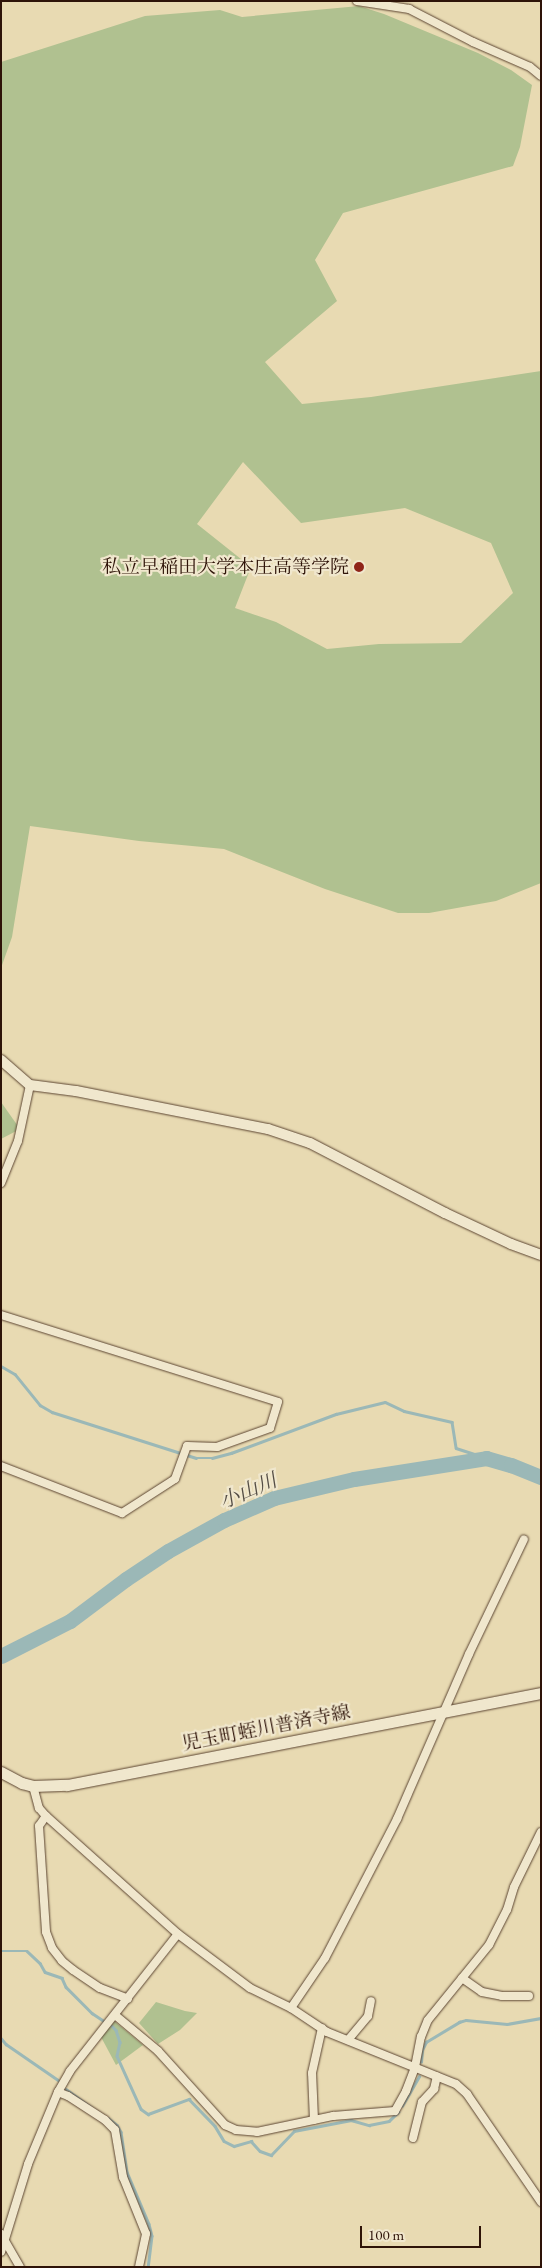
<!DOCTYPE html>
<html>
<head>
<meta charset="utf-8">
<style>
  body { margin:0 }
  #map { position:relative; width:542px; height:2268px; overflow:hidden; background:#e8dab2; font-family:"EB Garamond","Noto Serif JP",serif }
  div>[style] { position:absolute }
  .green>* { inset:0; background:#b0c190 }
  .stream>* { height:2.5px; margin:-1.25px; padding:0 1.25px; transform-origin:1.25px; border-radius:1.25px; background:#9bb8b7 }
  .river>* { height:15px; margin:-7.5px; padding:0 7.5px; transform-origin:7.5px; border-radius:7.5px; background:#9bb8b7 }
  .roads { filter:drop-shadow(0 0 1px #5c4532) drop-shadow(0 0 1px #5c4532) }
  .minor>* { height:8px; margin:-4px; padding:0 4px; transform-origin:4px; border-radius:4px; background:#f0e7cd }
  .tertiary>* { height:10px; margin:-5px; padding:0 5px; transform-origin:5px; border-radius:5px; background:#f0e7cd }
  .secondary>* { height:11px; margin:-5.5px; padding:0 5.5px; transform-origin:5.5px; border-radius:5.5px; background:#f0e7cd }
  .dots>* { width:14px; height:14px; translate:-50% -50%; box-sizing:border-box; border:2px solid #f0e7cd; border-radius:50% }
  span { translate:-50% -50%; white-space:nowrap; text-align:center; line-height:1.15; -webkit-text-stroke:4.5px #f0e7cd; paint-order:stroke }
  .poi-label { font-size:19px; color:#2e1308 }
  .right { translate:-100% -50%; text-align:right }
  .street-label { font-size:19px; color:#2e1308 }
  .water-label { font-size:20px; color:#544d45; font-style:italic }
  .frame { position:absolute; inset:0; border:2px solid #2e1308; pointer-events:none }
  .scale { position:absolute; left:360px; top:2226px; width:121px; height:22px; box-sizing:border-box; border:2px solid #2e1308; border-top:0; padding-left:6px; font-size:15px; line-height:18px; white-space:nowrap; color:#2e1308; -webkit-text-stroke:4px #f0e7cd; paint-order:stroke }
</style>
</head>
<body>
<div id="map">
  <div class="green">
    <div style="clip-path:polygon(evenodd,359px 6px,384px 14px,478px 53px,511px 70px,532px 85px,520px 147px,513px 166px,343px 213px,315px 260px,337px 301px,265px 362px,302px 404px,371px 397px,541px 371px,541px 883px,496px 901px,429px 913px,398px 913px,325px 889px,224px 849px,139px 841px,30px 826px,12px 937px,1px 968px,1px 62px,145px 16px,220px 10px,242px 17px,359px 6px,243px 462px,301px 523px,405px 508px,491px 543px,513px 593px,461px 643px,379px 644px,327px 649px,276px 622px,235px 608px,251px 567px,197px 524px,243px 462px)"></div>
    <div style="clip-path:polygon(1px 1102px,20px 1129px,1px 1139px)"></div>
    <div style="clip-path:polygon(156px 2002px,185px 2011px,197px 2013px,180px 2030px,158px 2044px,139px 2023px)"></div>
    <div style="clip-path:polygon(114px 2021px,143px 2045px,116px 2065px,101px 2037px)"></div>
  </div>
  <div class="stream">
    <div style="left:1px;top:1366px;width:16px;rotate:30deg"></div>
    <div style="left:15px;top:1374px;width:40px;rotate:51deg"></div>
    <div style="left:40px;top:1405px;width:14px;rotate:30deg"></div>
    <div style="left:52px;top:1412px;width:151px;rotate:17.7deg"></div>
    <div style="left:196px;top:1458px;width:16px"></div>
    <div style="left:212px;top:1458px;width:20px;rotate:-15deg"></div>
    <div style="left:231px;top:1453px;width:112px;rotate:-20.4deg"></div>
    <div style="left:336px;top:1414px;width:50px;rotate:-13.8deg"></div>
    <div style="left:385px;top:1402px;width:21px;rotate:25deg"></div>
    <div style="left:404px;top:1411px;width:49px;rotate:12.9deg"></div>
    <div style="left:452px;top:1422px;width:26px;rotate:81deg"></div>
    <div style="left:456px;top:1448px;width:32px;rotate:18deg"></div>
    <div style="left:1px;top:1951px;width:26px"></div>
    <div style="left:27px;top:1951px;width:18px;rotate:43deg"></div>
    <div style="left:40px;top:1963px;width:10px;rotate:61deg"></div>
    <div style="left:45px;top:1972px;width:18px;rotate:19deg"></div>
    <div style="left:62px;top:1978px;width:10px;rotate:66deg"></div>
    <div style="left:66px;top:1987px;width:37px;rotate:45deg"></div>
    <div style="left:92px;top:2013px;width:14px;rotate:34deg"></div>
    <div style="left:112px;top:2026px;width:6px;rotate:45deg"></div>
    <div style="left:116px;top:2030px;width:13px;rotate:72deg"></div>
    <div style="left:120px;top:2042px;width:14px;rotate:102deg"></div>
    <div style="left:117px;top:2056px;width:58px;rotate:65.6deg"></div>
    <div style="left:141px;top:2109px;width:9px;rotate:36deg"></div>
    <div style="left:148px;top:2114px;width:44px;rotate:-20.1deg"></div>
    <div style="left:189px;top:2099px;width:37px;rotate:46deg"></div>
    <div style="left:215px;top:2126px;width:17px;rotate:59deg"></div>
    <div style="left:224px;top:2141px;width:11px;rotate:27deg"></div>
    <div style="left:234px;top:2146px;width:18px;rotate:-16deg"></div>
    <div style="left:251px;top:2141px;width:13px;rotate:48deg"></div>
    <div style="left:260px;top:2151px;width:12px;rotate:20deg"></div>
    <div style="left:271px;top:2155px;width:33px;rotate:-46deg"></div>
    <div style="left:294px;top:2131px;width:58px;rotate:-10.9deg"></div>
    <div style="left:351px;top:2120px;width:19px;rotate:16deg"></div>
    <div style="left:369px;top:2125px;width:20px;rotate:-11deg"></div>
    <div style="left:389px;top:2121px;width:13px;rotate:-45deg"></div>
    <div style="left:1px;top:2038px;width:8px;rotate:50deg"></div>
    <div style="left:6px;top:2044px;width:63px;rotate:34.7deg"></div>
    <div style="left:421px;top:2062px;width:12px;rotate:-85deg"></div>
    <div style="left:422px;top:2050px;width:9px;rotate:-63deg"></div>
    <div style="left:426px;top:2042px;width:39px;rotate:-31deg"></div>
    <div style="left:459px;top:2022px;width:7px;rotate:-16deg"></div>
    <div style="left:466px;top:2020px;width:41px;rotate:5.6deg"></div>
    <div style="left:507px;top:2024px;width:35px;rotate:-10deg"></div>
    <div style="left:66px;top:2089px;width:31px;rotate:36deg"></div>
    <div style="left:402px;top:2106px;width:34px;rotate:-60deg"></div>
    <div style="left:108px;top:2118px;width:11px;rotate:38deg"></div>
    <div style="left:117px;top:2125px;width:8px;rotate:60deg"></div>
    <div style="left:121px;top:2132px;width:40px;rotate:81.5deg"></div>
    <div style="left:127px;top:2172px;width:56px;rotate:67.1deg"></div>
    <div style="left:149px;top:2224px;width:12px;rotate:76deg"></div>
    <div style="left:152px;top:2236px;width:31px;rotate:97deg"></div>
  </div>
  <div class="river">
    <div style="left:1px;top:1656px;width:77px;rotate:-26.9deg"></div>
    <div style="left:70px;top:1621px;width:70px;rotate:-36.9deg"></div>
    <div style="left:126px;top:1579px;width:50px;rotate:-33.7deg"></div>
    <div style="left:168px;top:1551px;width:64px;rotate:-29deg"></div>
    <div style="left:224px;top:1520px;width:55px;rotate:-23.7deg"></div>
    <div style="left:274px;top:1498px;width:82px;rotate:-13.4deg"></div>
    <div style="left:354px;top:1479px;width:134px;rotate:-9deg"></div>
    <div style="left:486px;top:1458px;width:26px;rotate:16deg"></div>
    <div style="left:511px;top:1465px;width:32px;rotate:22deg"></div>
  </div>
  <div class="roads">
    <div class="minor">
      <div style="left:357px;top:1px;width:53px;rotate:8.7deg"></div>
      <div style="left:409px;top:9px;width:72px;rotate:27.3deg"></div>
      <div style="left:473px;top:42px;width:62px;rotate:23.7deg"></div>
      <div style="left:530px;top:67px;width:14px;rotate:39deg"></div>
      <div style="left:1px;top:1183px;width:45px;rotate:-68deg"></div>
      <div style="left:18px;top:1141px;width:57px;rotate:-77.9deg"></div>
      <div style="left:1px;top:1315px;width:290px;rotate:17.4deg"></div>
      <div style="left:278px;top:1402px;width:27px;rotate:107deg"></div>
      <div style="left:270px;top:1428px;width:56px;rotate:160.3deg"></div>
      <div style="left:217px;top:1447px;width:30px;rotate:-178deg"></div>
      <div style="left:187px;top:1446px;width:35px;rotate:110deg"></div>
      <div style="left:175px;top:1479px;width:63px;rotate:147.3deg"></div>
      <div style="left:122px;top:1513px;width:130px;rotate:-158.8deg"></div>
      <div style="left:33px;top:1786px;width:23px;rotate:75deg"></div>
      <div style="left:39px;top:1808px;width:11px;rotate:49deg"></div>
      <div style="left:46px;top:1816px;width:177px;rotate:41.8deg"></div>
      <div style="left:178px;top:1934px;width:90px;rotate:36.9deg"></div>
      <div style="left:250px;top:1988px;width:46px;rotate:26deg"></div>
      <div style="left:291px;top:2008px;width:43px;rotate:33.7deg"></div>
      <div style="left:327px;top:2032px;width:139px;rotate:22deg"></div>
      <div style="left:456px;top:2084px;width:15px;rotate:42deg"></div>
      <div style="left:467px;top:2094px;width:131px;rotate:55.6deg"></div>
      <div style="left:46px;top:1816px;width:12px;rotate:125deg"></div>
      <div style="left:39px;top:1826px;width:106px;rotate:86.2deg"></div>
      <div style="left:46px;top:1932px;width:17px;rotate:69deg"></div>
      <div style="left:52px;top:1948px;width:16px;rotate:52deg"></div>
      <div style="left:62px;top:1961px;width:14px;rotate:39deg"></div>
      <div style="left:73px;top:1970px;width:32px;rotate:34deg"></div>
      <div style="left:100px;top:1988px;width:30px;rotate:21deg"></div>
      <div style="left:462px;top:1978px;width:24px;rotate:35deg"></div>
      <div style="left:482px;top:1992px;width:20px;rotate:11deg"></div>
      <div style="left:502px;top:1996px;width:27px"></div>
      <div style="left:291px;top:2008px;width:60px;rotate:-55.8deg"></div>
      <div style="left:325px;top:1958px;width:157px;rotate:-62.6deg"></div>
      <div style="left:397px;top:1819px;width:180px;rotate:-66.4deg"></div>
      <div style="left:469px;top:1654px;width:127px;rotate:-64.4deg"></div>
      <div style="left:115px;top:2015px;width:56px;rotate:39.9deg"></div>
      <div style="left:158px;top:2051px;width:100px;rotate:47.8deg"></div>
      <div style="left:225px;top:2125px;width:12px;rotate:24deg"></div>
      <div style="left:236px;top:2130px;width:21px;rotate:5deg"></div>
      <div style="left:257px;top:2132px;width:78px;rotate:-11.9deg"></div>
      <div style="left:333px;top:2116px;width:62px;rotate:-4.6deg"></div>
      <div style="left:395px;top:2111px;width:23px;rotate:-61deg"></div>
      <div style="left:406px;top:2091px;width:26px;rotate:-69deg"></div>
      <div style="left:415px;top:2067px;width:31px;rotate:-79deg"></div>
      <div style="left:421px;top:2037px;width:18px;rotate:-68deg"></div>
      <div style="left:428px;top:2020px;width:97px;rotate:-50.9deg"></div>
      <div style="left:489px;top:1945px;width:39px;rotate:-63deg"></div>
      <div style="left:507px;top:1910px;width:24px;rotate:-73deg"></div>
      <div style="left:514px;top:1887px;width:61px;rotate:-63.9deg"></div>
      <div style="left:348px;top:2040px;width:31px;rotate:-50deg"></div>
      <div style="left:368px;top:2016px;width:15px;rotate:-79deg"></div>
      <div style="left:58px;top:2092px;width:11px;rotate:22deg"></div>
      <div style="left:68px;top:2096px;width:44px;rotate:33deg"></div>
      <div style="left:105px;top:2120px;width:14px;rotate:45deg"></div>
      <div style="left:115px;top:2130px;width:48px;rotate:80.3deg"></div>
      <div style="left:123px;top:2177px;width:61px;rotate:68deg"></div>
      <div style="left:146px;top:2234px;width:34px;rotate:102deg"></div>
      <div style="left:314px;top:2120px;width:47px;rotate:-92.4deg"></div>
      <div style="left:312px;top:2073px;width:46px;rotate:-77.5deg"></div>
      <div style="left:413px;top:2138px;width:37px;rotate:-76deg"></div>
      <div style="left:422px;top:2102px;width:18px;rotate:-47deg"></div>
      <div style="left:434px;top:2089px;width:13px;rotate:-77deg"></div>
      <div style="left:1px;top:2234px;width:38px;rotate:60deg"></div>
      <div style="left:1px;top:2252px;width:92px;rotate:-72.9deg"></div>
      <div style="left:28px;top:2164px;width:78px;rotate:-67.4deg"></div>
      <div style="left:58px;top:2092px;width:24px;rotate:-60deg"></div>
      <div style="left:70px;top:2071px;width:174px;rotate:-51.8deg"></div>
    </div>
    <div class="tertiary">
      <div style="left:1px;top:1060px;width:38px;rotate:41deg"></div>
      <div style="left:30px;top:1085px;width:46px;rotate:7.4deg"></div>
      <div style="left:76px;top:1091px;width:196px;rotate:11.2deg"></div>
      <div style="left:268px;top:1129px;width:44px;rotate:18.4deg"></div>
      <div style="left:310px;top:1143px;width:152px;rotate:27.4deg"></div>
      <div style="left:445px;top:1213px;width:73px;rotate:25.2deg"></div>
      <div style="left:511px;top:1244px;width:32px;rotate:20deg"></div>
    </div>
    <div class="secondary">
      <div style="left:1px;top:1772px;width:24px;rotate:28deg"></div>
      <div style="left:22px;top:1783px;width:11px;rotate:15deg"></div>
      <div style="left:33px;top:1786px;width:34px;rotate:-2deg"></div>
      <div style="left:67px;top:1785px;width:483px;rotate:-11deg"></div>
    </div>
  </div>
  <div class="dots">
    <div style="left:359px;top:567px;background:#8f2418"></div>
  </div>
  <div class="poi-label">
    <span class="right" style="left:349px;top:567px">私立早稲田大学本庄高等学院</span>
  </div>
  <div class="street-label">
    <span style="left:266px;top:1728px;rotate:-11deg">児玉町蛭川普済寺線</span>
  </div>
  <div class="water-label">
    <span style="left:248px;top:1491px;rotate:-23deg">小山川</span>
  </div>
  <div class="frame"></div>
  <div class="scale">100 m</div>
</div>
</body>
</html>
